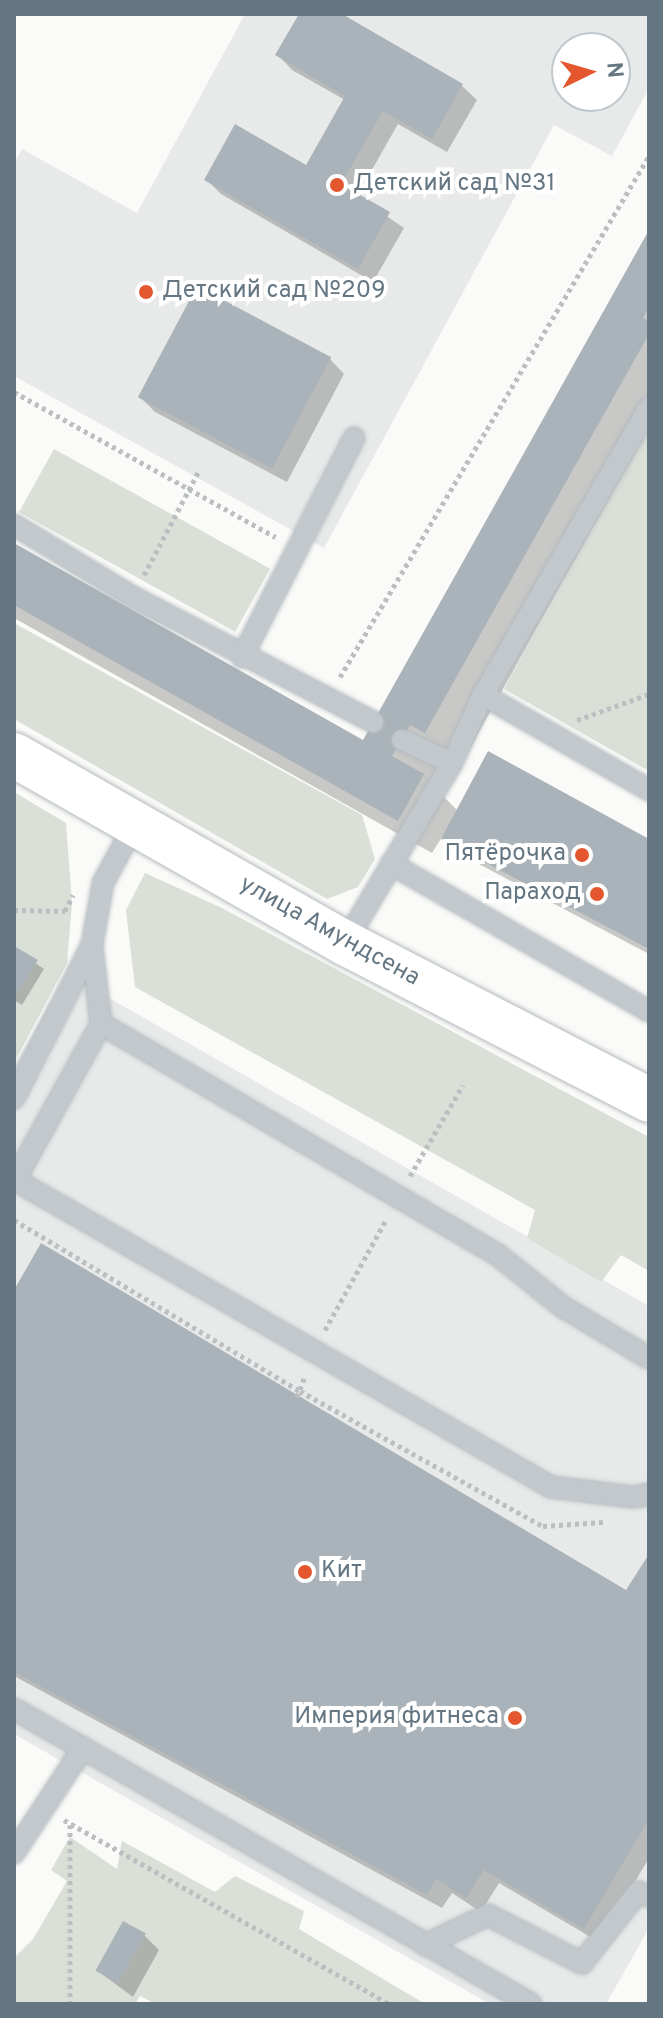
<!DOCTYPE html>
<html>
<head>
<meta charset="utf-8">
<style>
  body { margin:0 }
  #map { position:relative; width:663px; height:2018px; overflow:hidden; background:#fafaf8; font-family:Overpass,sans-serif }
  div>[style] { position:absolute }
  .built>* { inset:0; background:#e8e9e9 }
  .green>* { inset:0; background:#dadfd7; transform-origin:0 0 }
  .shadow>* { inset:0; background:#0003 }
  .building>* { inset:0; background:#aab3b9; transform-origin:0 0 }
  .path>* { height:5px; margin-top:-2.5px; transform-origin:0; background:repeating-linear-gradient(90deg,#bbbfc2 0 4px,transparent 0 8px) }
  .roads { filter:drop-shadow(0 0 2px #b3babf) drop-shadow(0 0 2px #b3babf) }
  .service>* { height:20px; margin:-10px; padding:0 10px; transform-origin:10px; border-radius:10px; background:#c3c8cc }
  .secondary>* { height:44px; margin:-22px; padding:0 22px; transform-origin:22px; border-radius:22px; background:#fff }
  .dots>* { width:22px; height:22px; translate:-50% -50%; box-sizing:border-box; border:4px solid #fff; border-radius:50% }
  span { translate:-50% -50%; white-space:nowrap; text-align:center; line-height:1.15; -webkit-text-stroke:8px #fff; paint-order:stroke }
  .poi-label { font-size:24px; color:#657683 }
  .left { translate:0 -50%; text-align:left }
  .right { translate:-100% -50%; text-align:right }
  .street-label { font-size:24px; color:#657683 }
  .frame { position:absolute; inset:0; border:16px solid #657683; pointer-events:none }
  .north { position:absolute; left:551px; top:32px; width:80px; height:80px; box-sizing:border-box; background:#fff; border:2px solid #c1c8cd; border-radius:50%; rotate:85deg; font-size:22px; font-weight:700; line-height:32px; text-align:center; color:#657683 }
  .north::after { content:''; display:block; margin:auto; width:28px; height:36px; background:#e4572e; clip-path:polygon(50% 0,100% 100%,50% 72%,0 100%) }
</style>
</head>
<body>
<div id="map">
  <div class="built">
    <div style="clip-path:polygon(evenodd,245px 14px,649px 14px,649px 88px,612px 156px,554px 125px,324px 548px,14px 376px,14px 164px,22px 149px,137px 213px,245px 14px,567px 48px,615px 48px,615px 96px,567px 96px,567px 48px)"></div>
    <div style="clip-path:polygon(67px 974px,649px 1306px,649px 1928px,606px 2004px,490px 2004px,14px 1734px,14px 1065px)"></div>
  </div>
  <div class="green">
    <div style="clip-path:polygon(649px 428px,649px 771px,504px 689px)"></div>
    <div style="left:54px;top:449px;width:247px;height:72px;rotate:29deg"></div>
    <div style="clip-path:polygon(14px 623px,362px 815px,375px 859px,358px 887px,327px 899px,14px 719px)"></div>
    <div style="clip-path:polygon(14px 792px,66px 823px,72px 903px,67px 963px,14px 1063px)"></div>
    <div style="clip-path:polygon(145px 873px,222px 908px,649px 1137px,649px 1271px,621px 1255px,601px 1282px,527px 1238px,535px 1210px,135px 987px,126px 910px)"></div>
    <div style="clip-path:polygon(70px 1837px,117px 1869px,122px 1841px,215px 1892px,235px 1876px,304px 1911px,299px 1929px,425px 2004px,156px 2004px,140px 1996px,135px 2004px,14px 2004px,14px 1958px,33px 1939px,67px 1881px,51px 1870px)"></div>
  </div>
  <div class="shadow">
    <div style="clip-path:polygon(301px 14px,338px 14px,462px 86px,477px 100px,447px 152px,398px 124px,357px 196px,404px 228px,373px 282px,221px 194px,206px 179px,306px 167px,345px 100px,292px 70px,278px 55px)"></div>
    <div style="clip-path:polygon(649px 234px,649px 428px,460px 766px,430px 783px,458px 811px,649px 841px,649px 954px,458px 853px,442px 837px,432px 853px,14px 618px,14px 546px,364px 743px)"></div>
    <div style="clip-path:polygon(330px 359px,344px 374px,287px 482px,155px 412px,140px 397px)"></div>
    <div style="clip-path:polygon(14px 948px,44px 969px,22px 1005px,14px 1000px)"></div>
    <div style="clip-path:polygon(14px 1294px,627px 1593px,649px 1558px,649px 1858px,599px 1942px,499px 1883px,481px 1912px,452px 1893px,442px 1908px,14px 1676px)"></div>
    <div style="clip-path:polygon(144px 1935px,159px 1950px,133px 1997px,98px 1971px)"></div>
  </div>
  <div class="building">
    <div style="clip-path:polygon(299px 14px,342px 14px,463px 84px,432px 139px,383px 111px,341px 184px,390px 212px,358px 269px,204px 180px,235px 124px,306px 165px,345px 96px,275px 55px)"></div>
    <div style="clip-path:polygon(649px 230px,649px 307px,643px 318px,649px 322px,649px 334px,425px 733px,410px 725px,392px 756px,424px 774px,398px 821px,14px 605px,14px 543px,363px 740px)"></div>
    <div style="left:197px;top:286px;width:152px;height:126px;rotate:28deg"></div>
    <div style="clip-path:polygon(488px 751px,649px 839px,649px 949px,441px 839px)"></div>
    <div style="clip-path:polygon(14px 946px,38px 960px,14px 999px)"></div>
    <div style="clip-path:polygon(41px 1243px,626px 1590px,649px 1554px,649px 1819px,584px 1929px,484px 1870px,466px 1898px,436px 1879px,427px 1895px,14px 1672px,14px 1290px)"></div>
    <div style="left:123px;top:1921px;width:26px;height:57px;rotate:29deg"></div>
  </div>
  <div class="path">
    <div style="left:14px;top:392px;width:299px;rotate:29deg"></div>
    <div style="left:144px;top:575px;width:120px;rotate:-62.2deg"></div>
    <div style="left:340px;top:677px;width:606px;rotate:-59.33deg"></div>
    <div style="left:577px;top:720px;width:77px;rotate:-19.9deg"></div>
    <div style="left:14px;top:910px;width:51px;rotate:1.1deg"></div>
    <div style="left:65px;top:911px;width:18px;rotate:-63deg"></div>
    <div style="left:410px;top:1176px;width:105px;rotate:-59.8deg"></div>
    <div style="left:14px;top:1220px;width:333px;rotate:30.9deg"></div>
    <div style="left:300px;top:1391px;width:278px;rotate:29.1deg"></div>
    <div style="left:543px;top:1526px;width:60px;rotate:-3.8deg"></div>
    <div style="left:325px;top:1330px;width:126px;rotate:-61deg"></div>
    <div style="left:297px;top:1397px;width:22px;rotate:-69deg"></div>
    <div style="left:64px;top:1820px;width:373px;rotate:29.5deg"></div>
    <div style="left:70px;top:1825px;width:179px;rotate:90deg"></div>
  </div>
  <div class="roads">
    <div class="service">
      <div style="left:14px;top:525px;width:139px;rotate:31.2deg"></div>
      <div style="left:133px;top:597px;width:271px;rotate:27.5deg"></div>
      <div style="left:242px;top:657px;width:246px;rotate:-62.9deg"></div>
      <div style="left:483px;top:695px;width:191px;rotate:29.8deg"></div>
      <div style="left:402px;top:740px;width:55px;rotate:24.7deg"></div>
      <div style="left:135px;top:824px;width:67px;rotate:118.5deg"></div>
      <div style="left:103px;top:883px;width:63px;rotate:100.1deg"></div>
      <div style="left:92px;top:945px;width:80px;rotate:83.5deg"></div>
      <div style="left:101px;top:1024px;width:178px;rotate:118.9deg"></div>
      <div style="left:15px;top:1180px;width:618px;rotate:29.8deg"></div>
      <div style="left:551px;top:1487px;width:84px;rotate:6.9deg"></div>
      <div style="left:634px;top:1497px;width:15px;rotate:-11deg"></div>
      <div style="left:391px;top:864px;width:297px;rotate:29.7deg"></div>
      <div style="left:345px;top:943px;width:209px;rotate:-59.3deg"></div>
      <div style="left:452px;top:763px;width:75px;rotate:-65.5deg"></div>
      <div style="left:483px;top:695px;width:332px;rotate:-60deg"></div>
      <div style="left:101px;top:1024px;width:459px;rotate:30.2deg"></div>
      <div style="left:498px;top:1255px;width:83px;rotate:38.7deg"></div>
      <div style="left:563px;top:1307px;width:100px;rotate:30.7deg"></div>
      <div style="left:14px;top:1098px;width:172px;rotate:-63deg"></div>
      <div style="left:14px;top:1709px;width:595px;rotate:29.71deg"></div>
      <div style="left:14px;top:1853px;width:126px;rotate:-56.7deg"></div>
      <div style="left:425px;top:1945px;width:70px;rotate:-25.5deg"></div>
      <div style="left:488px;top:1915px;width:106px;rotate:27.1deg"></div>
      <div style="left:582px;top:1963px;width:90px;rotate:-51.7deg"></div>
      <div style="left:638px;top:1892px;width:12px;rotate:20deg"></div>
    </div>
    <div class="secondary">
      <div style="left:14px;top:755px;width:381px;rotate:29.6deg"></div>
      <div style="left:345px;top:943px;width:342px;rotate:27.3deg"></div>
    </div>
  </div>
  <div class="dots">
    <div style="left:337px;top:185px;background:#e4572e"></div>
    <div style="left:146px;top:292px;background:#e4572e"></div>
    <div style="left:582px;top:855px;background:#e4572e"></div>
    <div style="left:597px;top:894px;background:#e4572e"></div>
    <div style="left:305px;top:1572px;background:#e4572e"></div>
    <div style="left:515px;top:1718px;background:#e4572e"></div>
  </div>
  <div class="poi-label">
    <span class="left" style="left:353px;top:185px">Детский сад №31</span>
    <span class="left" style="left:162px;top:292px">Детский сад №209</span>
    <span class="right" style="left:566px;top:855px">Пятёрочка</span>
    <span class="right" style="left:581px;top:894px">Параход</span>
    <span class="left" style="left:321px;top:1572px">Кит</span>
    <span class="right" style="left:499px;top:1718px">Империя фитнеса</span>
  </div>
  <div class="street-label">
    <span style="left:329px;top:932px;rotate:29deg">улица Амундсена</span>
  </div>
  <div class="frame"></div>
  <div class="north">N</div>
</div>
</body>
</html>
